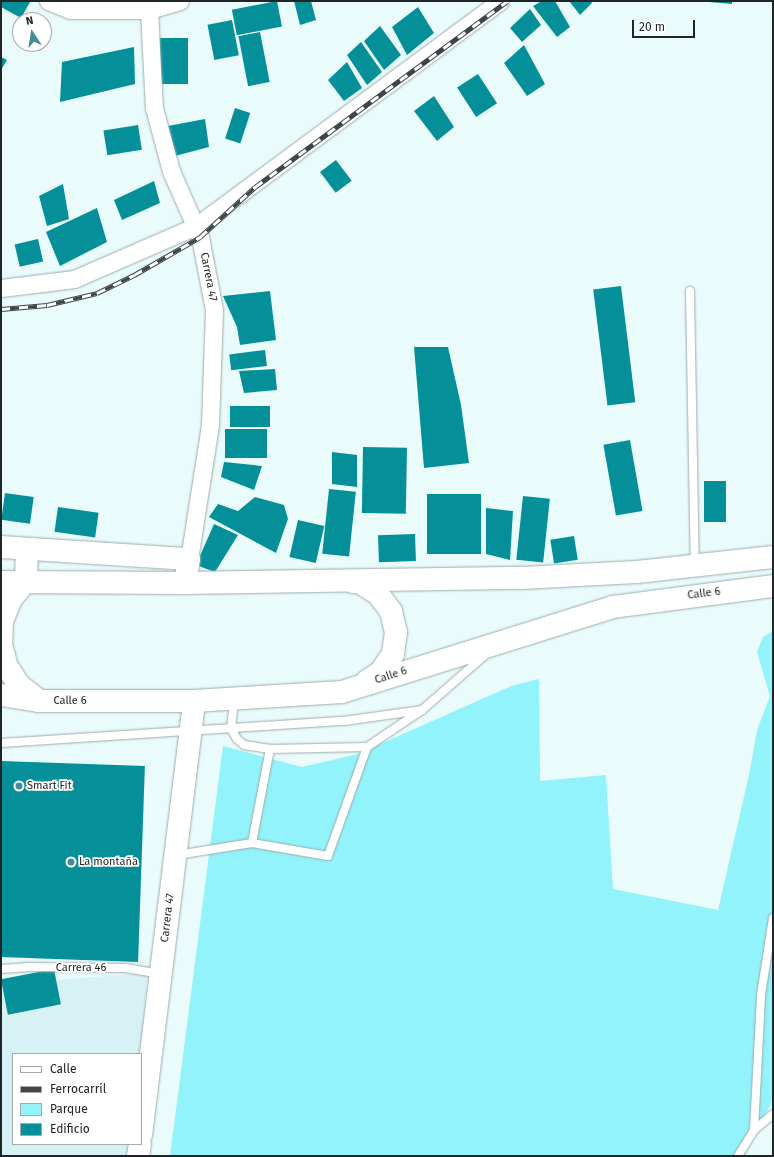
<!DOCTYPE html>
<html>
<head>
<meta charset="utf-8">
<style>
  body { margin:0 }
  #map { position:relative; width:774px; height:1157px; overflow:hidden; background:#eafbfc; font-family:"Fira Sans",sans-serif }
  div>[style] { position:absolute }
  .built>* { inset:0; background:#d7f2f4 }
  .green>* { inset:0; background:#93f3fb }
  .building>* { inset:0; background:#059099; transform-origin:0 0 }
  .roads { filter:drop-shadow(0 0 1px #9cacad) drop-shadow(0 0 1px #9cacad) }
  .service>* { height:8px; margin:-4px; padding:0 4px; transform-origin:4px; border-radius:4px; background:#fff }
  .minor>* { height:17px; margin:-8.5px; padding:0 8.5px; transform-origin:8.5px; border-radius:8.5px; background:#fff }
  .secondary>* { height:22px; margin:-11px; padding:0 11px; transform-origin:11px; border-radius:11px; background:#fff }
  .trunk>* { height:22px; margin:-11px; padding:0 11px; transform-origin:11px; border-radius:11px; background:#fff }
  .rail>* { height:4.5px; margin-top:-2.25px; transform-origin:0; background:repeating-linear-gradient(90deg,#fff 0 9px,#3e4647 0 18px); box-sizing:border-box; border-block:1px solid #3e4647 }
  .dots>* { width:11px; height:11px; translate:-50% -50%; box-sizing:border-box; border:2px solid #fff; border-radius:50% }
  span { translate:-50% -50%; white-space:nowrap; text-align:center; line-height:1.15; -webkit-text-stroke:3.5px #fff; paint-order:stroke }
  .street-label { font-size:11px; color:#202627 }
  .poi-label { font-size:11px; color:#202627 }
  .left { translate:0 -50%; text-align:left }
  .frame { position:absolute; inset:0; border:2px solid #202627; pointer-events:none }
  .legend { position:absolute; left:12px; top:1053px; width:130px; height:92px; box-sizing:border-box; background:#fff; border:1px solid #a6a8a9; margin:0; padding:5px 7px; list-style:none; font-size:12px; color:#202627 }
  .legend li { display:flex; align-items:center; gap:8px; height:20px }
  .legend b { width:20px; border:1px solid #a6a8a9 }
  .north { position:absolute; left:12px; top:12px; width:40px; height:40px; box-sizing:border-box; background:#fff; border:1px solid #a6a8a9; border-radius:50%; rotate:348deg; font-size:11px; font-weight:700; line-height:16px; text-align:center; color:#202627 }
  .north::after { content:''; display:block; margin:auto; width:14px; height:18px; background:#458d93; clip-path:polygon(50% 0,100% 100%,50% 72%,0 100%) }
  .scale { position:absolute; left:632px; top:20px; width:63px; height:18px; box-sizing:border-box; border:2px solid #202627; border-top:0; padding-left:5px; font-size:12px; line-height:14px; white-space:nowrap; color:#202627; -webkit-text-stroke:3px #fff; paint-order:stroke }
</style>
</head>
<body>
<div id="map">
  <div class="built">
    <div style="clip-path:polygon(147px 973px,141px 1061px,141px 1054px,13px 1054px,13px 1144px,136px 1144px,135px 1156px,1px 1156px,1px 984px)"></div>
  </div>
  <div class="green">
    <div style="clip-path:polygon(773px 631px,773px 1100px,744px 1156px,170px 1156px,223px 746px,302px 767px,358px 754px,511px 686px,539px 679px,540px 781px,606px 775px,613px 889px,718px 910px,749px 775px,757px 730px,770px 696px,757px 652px,763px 637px)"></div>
  </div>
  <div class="building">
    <div style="clip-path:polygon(1px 1px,28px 1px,30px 2px,21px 18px,1px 7px)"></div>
    <div style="left:277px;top:1px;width:26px;height:46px;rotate:79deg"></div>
    <div style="clip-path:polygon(294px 1px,311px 1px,316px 20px,300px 25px)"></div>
    <div style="clip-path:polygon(542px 1px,555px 1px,570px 27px,557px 37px,533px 6px)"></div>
    <div style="clip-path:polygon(569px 1px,591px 1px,592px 3px,580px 15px)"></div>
    <div style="clip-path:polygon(709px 1px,732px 1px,732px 4px,709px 2px)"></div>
    <div style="clip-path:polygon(418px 7px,434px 33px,407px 55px,392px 27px)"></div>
    <div style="clip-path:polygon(530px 9px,541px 25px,522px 42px,510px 28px)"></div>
    <div style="left:232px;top:20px;width:36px;height:25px;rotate:79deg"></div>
    <div style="clip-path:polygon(380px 26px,401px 55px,384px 70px,364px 41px)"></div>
    <div style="left:260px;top:32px;width:51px;height:22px;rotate:79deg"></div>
    <div style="left:188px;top:38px;width:46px;height:29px;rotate:90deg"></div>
    <div style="clip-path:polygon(361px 42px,382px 72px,367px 85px,347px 55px)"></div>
    <div style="clip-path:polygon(524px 45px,545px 84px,527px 96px,504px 63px)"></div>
    <div style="clip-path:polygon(134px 47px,135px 84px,60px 102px,62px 62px)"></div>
    <div style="clip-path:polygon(1px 57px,7px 60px,1px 70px)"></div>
    <div style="clip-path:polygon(347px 62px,362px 88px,344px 101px,328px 80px)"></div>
    <div style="left:478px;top:74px;width:35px;height:25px;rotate:57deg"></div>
    <div style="clip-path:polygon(434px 96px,454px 127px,437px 141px,414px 111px)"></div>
    <div style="left:235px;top:108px;width:16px;height:32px;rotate:18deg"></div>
    <div style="clip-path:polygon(205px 119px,209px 147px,175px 156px,168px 126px)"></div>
    <div style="left:138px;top:125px;width:25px;height:35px;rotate:81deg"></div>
    <div style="left:336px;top:160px;width:26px;height:20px;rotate:53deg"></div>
    <div style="clip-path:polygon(154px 181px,160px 203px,122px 220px,114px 200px)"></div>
    <div style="clip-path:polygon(63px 184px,69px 219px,47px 226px,39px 196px)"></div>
    <div style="clip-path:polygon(97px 208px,107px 242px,60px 266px,46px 232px)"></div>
    <div style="left:38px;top:239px;width:23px;height:24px;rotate:77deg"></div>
    <div style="left:621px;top:286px;width:117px;height:28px;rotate:83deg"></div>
    <div style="clip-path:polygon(270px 291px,276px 340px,240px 345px,237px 327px,223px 296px)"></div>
    <div style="clip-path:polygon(414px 347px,448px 347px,461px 405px,469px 463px,424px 468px)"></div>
    <div style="left:265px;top:350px;width:16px;height:36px;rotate:83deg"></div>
    <div style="clip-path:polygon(275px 369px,277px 390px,244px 393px,239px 371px)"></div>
    <div style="left:270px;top:406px;width:21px;height:40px;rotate:90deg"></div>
    <div style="left:225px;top:429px;width:42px;height:29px"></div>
    <div style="left:630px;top:440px;width:72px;height:27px;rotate:80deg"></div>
    <div style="left:363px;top:447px;width:44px;height:66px;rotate:1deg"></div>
    <div style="clip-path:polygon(332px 452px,357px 455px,357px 487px,332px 484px)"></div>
    <div style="clip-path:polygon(224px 462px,262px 466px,254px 490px,221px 477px)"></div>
    <div style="left:704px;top:481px;width:22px;height:41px"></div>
    <div style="left:329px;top:489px;width:27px;height:65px;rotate:6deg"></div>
    <div style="left:5px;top:493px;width:29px;height:27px;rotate:8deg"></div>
    <div style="left:427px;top:494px;width:54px;height:60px"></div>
    <div style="left:523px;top:496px;width:27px;height:64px;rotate:6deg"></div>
    <div style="clip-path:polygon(255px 497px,284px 505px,288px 519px,276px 553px,209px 517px,218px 504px,238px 511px)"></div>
    <div style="left:58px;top:507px;width:41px;height:25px;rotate:8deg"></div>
    <div style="clip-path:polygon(486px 508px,513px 511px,510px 560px,486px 554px)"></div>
    <div style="left:298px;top:520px;width:27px;height:38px;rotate:13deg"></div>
    <div style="clip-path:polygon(214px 524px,238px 535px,215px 572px,196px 565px)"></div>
    <div style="left:415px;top:534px;width:27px;height:37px;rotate:88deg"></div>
    <div style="left:574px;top:536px;width:24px;height:24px;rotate:81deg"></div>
    <div style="left:1px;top:761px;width:144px;height:196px;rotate:2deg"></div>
    <div style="left:54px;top:969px;width:36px;height:54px;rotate:79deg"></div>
  </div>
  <div class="roads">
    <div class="service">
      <div style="left:690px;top:291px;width:274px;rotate:89deg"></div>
      <div style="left:1px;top:743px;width:344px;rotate:-3.7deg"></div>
      <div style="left:344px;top:721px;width:79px;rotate:-8deg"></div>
      <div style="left:270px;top:749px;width:97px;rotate:-1.2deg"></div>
      <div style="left:252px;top:843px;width:77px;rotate:9.7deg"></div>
      <div style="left:328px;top:856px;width:116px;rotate:-70.3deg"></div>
      <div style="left:367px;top:747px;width:66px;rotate:-33.9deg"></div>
      <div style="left:422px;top:710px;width:84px;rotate:-41.1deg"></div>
      <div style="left:177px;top:855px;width:76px;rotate:-9.1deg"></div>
      <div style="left:252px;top:843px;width:96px;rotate:-79.2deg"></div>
      <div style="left:270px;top:749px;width:26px;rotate:-171deg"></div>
      <div style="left:244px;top:745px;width:9px;rotate:-139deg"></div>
      <div style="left:237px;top:739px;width:12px;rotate:-121deg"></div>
      <div style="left:231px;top:729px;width:30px;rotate:-84deg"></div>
      <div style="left:1px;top:969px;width:26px;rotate:-4deg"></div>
      <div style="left:27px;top:967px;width:99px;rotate:0.6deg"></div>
      <div style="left:126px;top:968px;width:35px;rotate:10deg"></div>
      <div style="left:754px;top:1130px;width:135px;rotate:-87deg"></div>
      <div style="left:761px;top:995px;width:78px;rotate:-81.1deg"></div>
      <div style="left:738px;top:1156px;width:31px;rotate:-58deg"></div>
      <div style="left:754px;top:1130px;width:25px;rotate:-40deg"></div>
    </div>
    <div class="minor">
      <div style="left:48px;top:1px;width:24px;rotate:22deg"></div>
      <div style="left:70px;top:10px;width:79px"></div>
      <div style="left:149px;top:10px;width:32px;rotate:-16deg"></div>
      <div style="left:150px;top:1px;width:9px;rotate:96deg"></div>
      <div style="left:149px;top:10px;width:98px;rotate:87.1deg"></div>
      <div style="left:154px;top:108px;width:65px;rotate:74.9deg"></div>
      <div style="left:171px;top:171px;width:72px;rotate:66.3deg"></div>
      <div style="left:200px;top:237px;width:74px;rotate:79.1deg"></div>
      <div style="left:214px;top:310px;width:115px;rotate:92deg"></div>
      <div style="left:210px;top:425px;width:136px;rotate:98.9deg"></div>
      <div style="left:1px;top:288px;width:74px;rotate:-7deg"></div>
      <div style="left:74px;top:279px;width:133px;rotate:-23.5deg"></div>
      <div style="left:196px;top:226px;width:378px;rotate:-36.5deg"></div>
    </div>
    <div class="secondary">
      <div style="left:1px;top:547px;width:188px;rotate:3.7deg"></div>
      <div style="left:189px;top:559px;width:24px;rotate:99deg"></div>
      <div style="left:141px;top:1135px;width:437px;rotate:-83deg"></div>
      <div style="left:138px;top:1156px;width:12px;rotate:-81deg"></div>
    </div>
    <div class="trunk">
      <div style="left:27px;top:549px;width:32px;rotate:92deg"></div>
      <div style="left:26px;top:581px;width:23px;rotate:130deg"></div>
      <div style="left:11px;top:599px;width:24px;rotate:112deg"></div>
      <div style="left:2px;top:621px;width:24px;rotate:92deg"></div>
      <div style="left:1px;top:645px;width:23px;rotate:75deg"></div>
      <div style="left:7px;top:667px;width:23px;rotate:56deg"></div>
      <div style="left:20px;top:686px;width:24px;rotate:38deg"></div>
      <div style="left:1px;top:582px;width:184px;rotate:0.3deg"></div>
      <div style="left:185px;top:583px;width:337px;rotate:-0.9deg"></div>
      <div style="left:522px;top:578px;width:115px;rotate:-3deg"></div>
      <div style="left:637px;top:572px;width:137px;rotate:-6.3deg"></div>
      <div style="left:353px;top:582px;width:6px"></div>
      <div style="left:359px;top:582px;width:22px;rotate:32deg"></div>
      <div style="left:378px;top:594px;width:21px;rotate:53deg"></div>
      <div style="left:391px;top:611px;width:22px;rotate:77deg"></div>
      <div style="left:396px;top:632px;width:22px;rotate:98deg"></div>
      <div style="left:393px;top:654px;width:22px;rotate:124deg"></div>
      <div style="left:381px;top:672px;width:17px;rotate:147deg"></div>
      <div style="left:1px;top:695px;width:38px;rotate:9deg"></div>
      <div style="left:39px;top:701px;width:155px"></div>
      <div style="left:194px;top:701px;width:148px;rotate:-3.5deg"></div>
      <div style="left:342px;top:692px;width:284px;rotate:-17.4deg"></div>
      <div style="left:613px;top:607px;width:161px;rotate:-7.5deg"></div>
    </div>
  </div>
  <div class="rail">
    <div style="left:1px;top:309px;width:46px;rotate:-5deg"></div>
    <div style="left:47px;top:305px;width:51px;rotate:-13.5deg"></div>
    <div style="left:97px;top:293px;width:41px;rotate:-25.9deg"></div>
    <div style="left:134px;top:275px;width:76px;rotate:-29.9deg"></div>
    <div style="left:200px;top:237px;width:74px;rotate:-42.3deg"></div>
    <div style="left:255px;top:187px;width:313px;rotate:-36.4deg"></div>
  </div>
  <div class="dots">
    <div style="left:19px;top:786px;background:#458d93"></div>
    <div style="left:71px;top:862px;background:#458d93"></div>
  </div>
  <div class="street-label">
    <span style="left:208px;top:277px;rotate:79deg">Carrera 47</span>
    <span style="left:704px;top:594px;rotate:-7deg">Calle 6</span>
    <span style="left:391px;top:676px;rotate:-18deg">Calle 6</span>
    <span style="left:70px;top:701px">Calle 6</span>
    <span style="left:168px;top:918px;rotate:-83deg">Carrera 47</span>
    <span style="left:81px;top:968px">Carrera 46</span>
  </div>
  <div class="poi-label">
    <span class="left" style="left:27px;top:786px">Smart Fit</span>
    <span class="left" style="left:79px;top:862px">La montaña</span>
  </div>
  <div class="frame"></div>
  <ul class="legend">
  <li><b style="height:5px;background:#fff"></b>Calle</li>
  <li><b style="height:5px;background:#3e4647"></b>Ferrocarril</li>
  <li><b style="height:11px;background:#93f3fb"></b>Parque</li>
  <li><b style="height:11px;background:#059099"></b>Edificio</li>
  </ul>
  <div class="north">N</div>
  <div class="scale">20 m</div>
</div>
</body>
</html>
